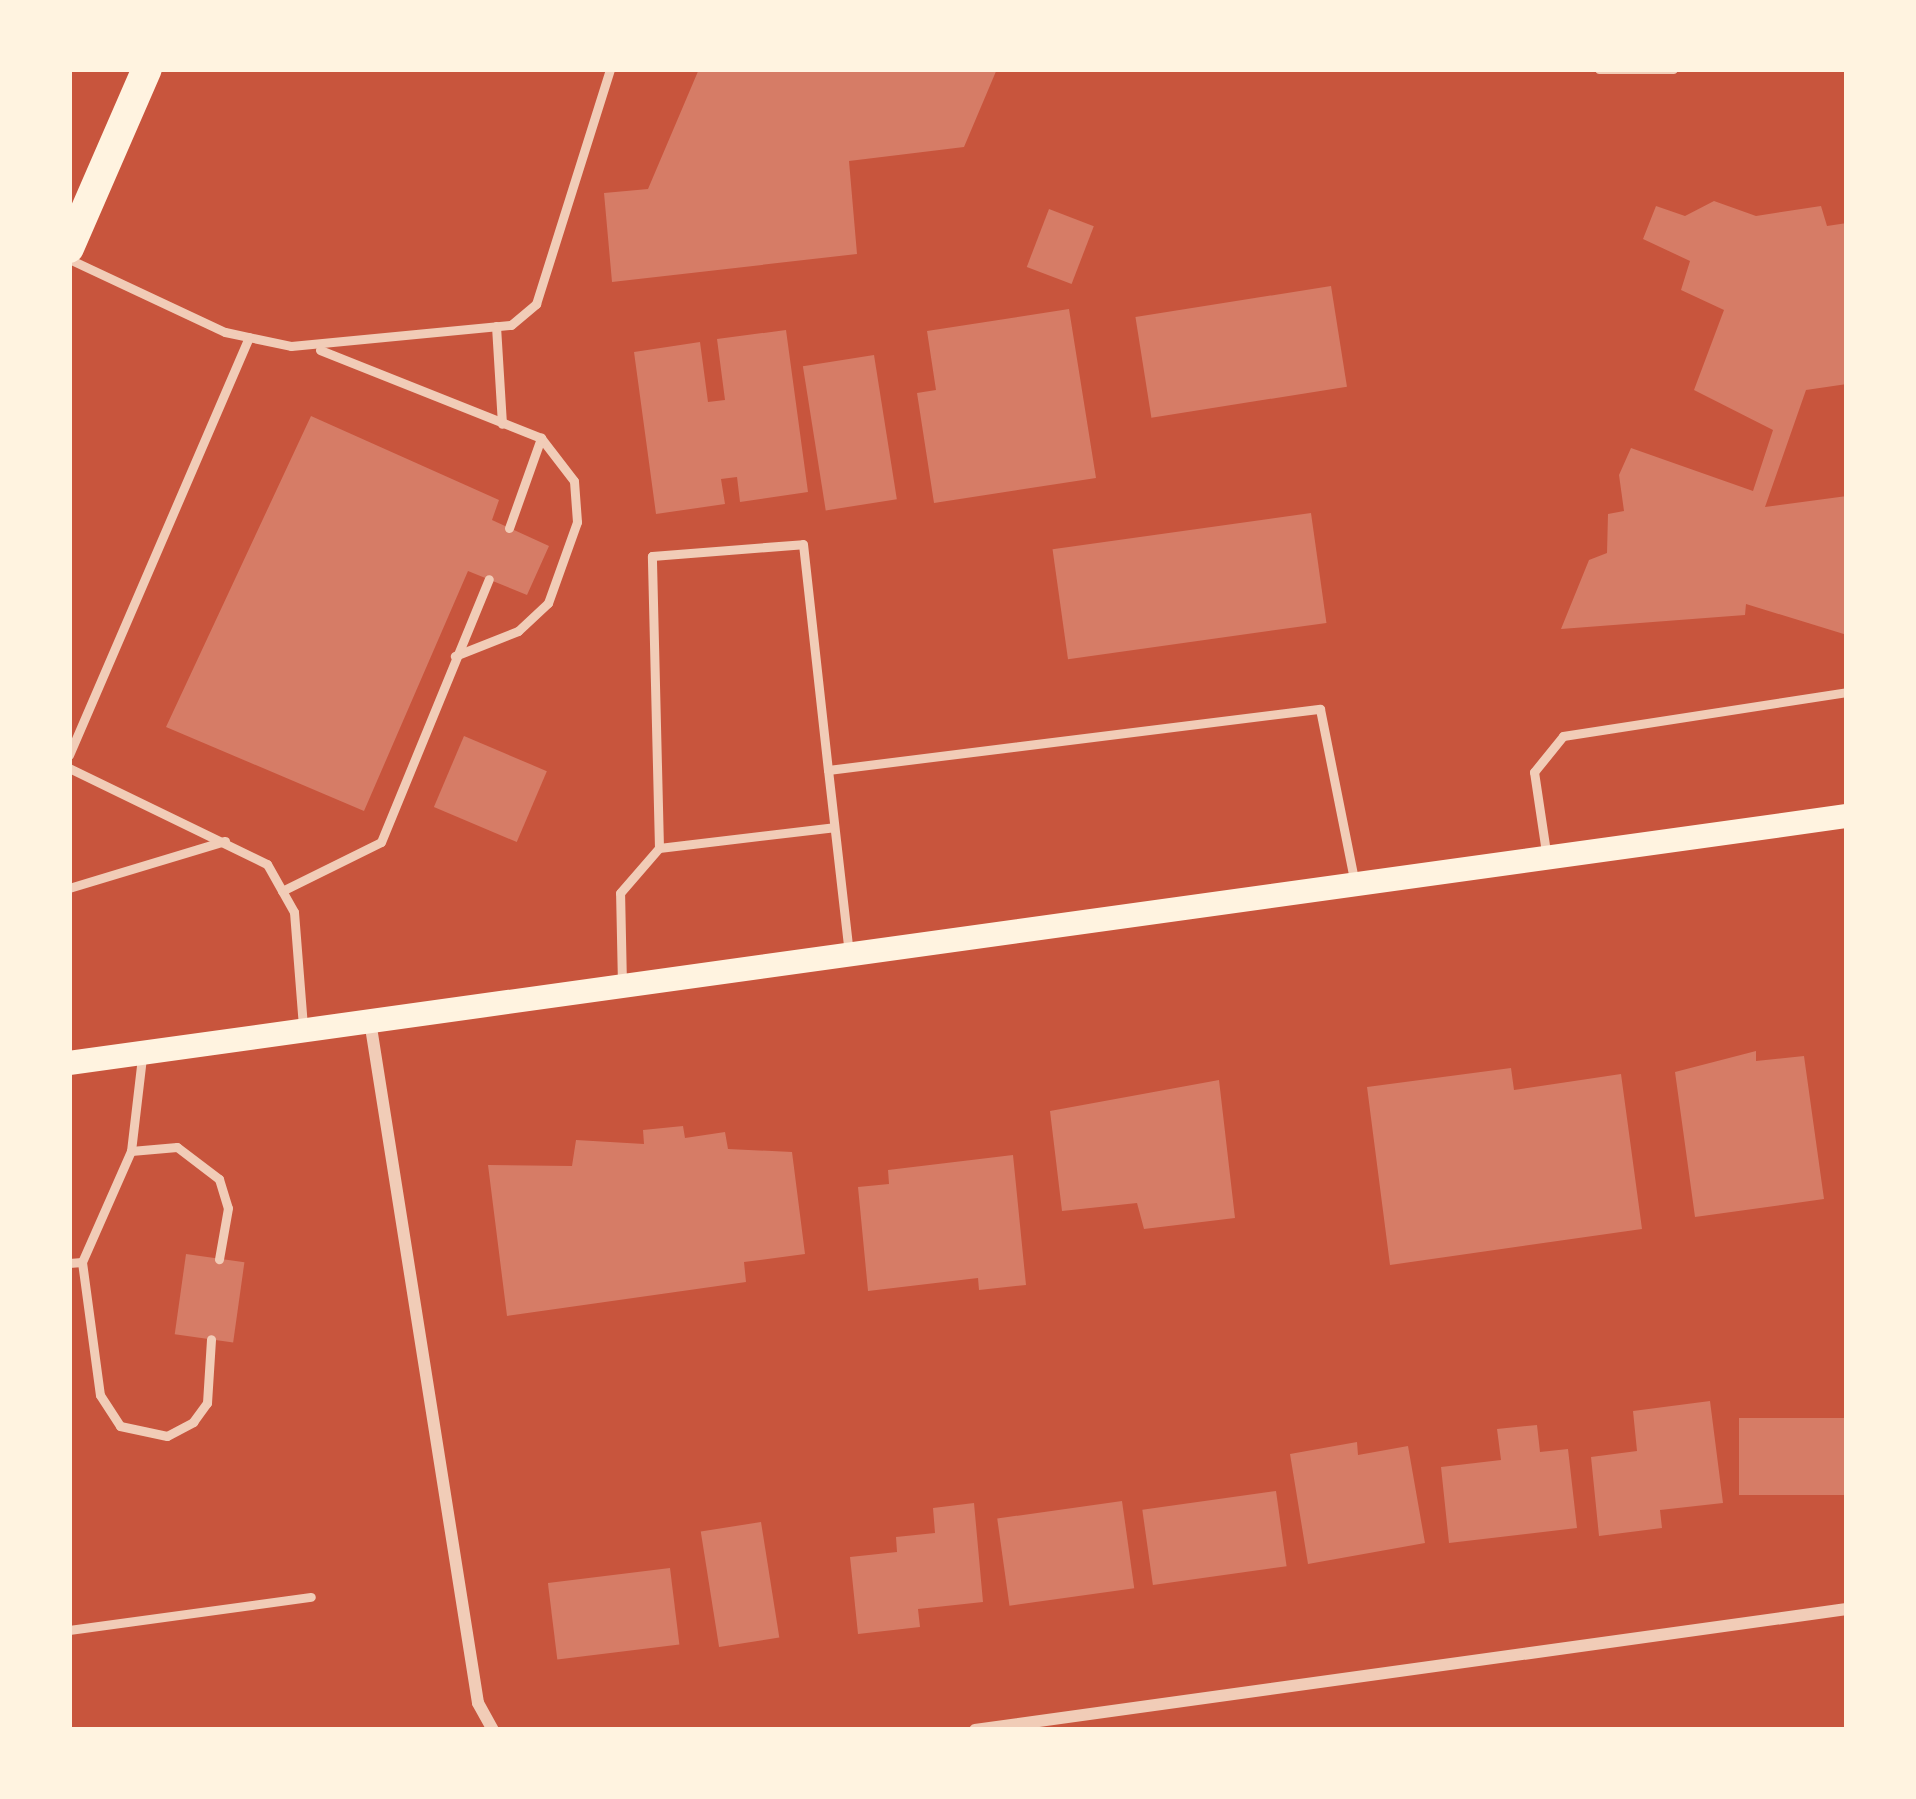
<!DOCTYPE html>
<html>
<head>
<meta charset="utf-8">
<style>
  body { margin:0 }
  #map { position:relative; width:1916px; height:1799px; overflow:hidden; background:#c8553d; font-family:"Alegreya Sans",sans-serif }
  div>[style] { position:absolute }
  .building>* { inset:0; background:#d67c66; transform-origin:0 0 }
  .service>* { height:9px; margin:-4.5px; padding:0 4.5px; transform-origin:4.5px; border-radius:4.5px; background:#f1ccb7 }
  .minor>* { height:12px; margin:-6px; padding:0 6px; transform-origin:6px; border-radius:6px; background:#f1ccb7 }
  .secondary>* { height:24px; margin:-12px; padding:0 12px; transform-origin:12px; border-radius:12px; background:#fff3e0 }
  .primary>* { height:30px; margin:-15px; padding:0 15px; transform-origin:15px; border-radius:15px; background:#fff3e0 }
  span { translate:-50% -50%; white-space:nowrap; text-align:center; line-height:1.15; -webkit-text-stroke:12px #fff3e0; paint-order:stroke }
  .frame { position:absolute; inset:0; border:72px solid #fff3e0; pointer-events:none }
</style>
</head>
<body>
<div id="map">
  <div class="building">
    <div style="clip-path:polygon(699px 69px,997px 69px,964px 147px,849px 161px,857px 254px,612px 282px,604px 193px,648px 189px)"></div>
    <div style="clip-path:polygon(1714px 201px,1756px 216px,1821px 206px,1827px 226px,1847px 223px,1847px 384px,1806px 390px,1765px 507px,1847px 496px,1847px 635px,1746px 604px,1745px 615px,1561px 629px,1589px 560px,1607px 553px,1608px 514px,1624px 511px,1619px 475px,1631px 448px,1753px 491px,1773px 430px,1694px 390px,1724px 310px,1681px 290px,1690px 261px,1643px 239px,1656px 206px,1685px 216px)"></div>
    <div style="left:1049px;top:209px;width:48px;height:62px;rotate:21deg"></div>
    <div style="left:1331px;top:286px;width:102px;height:198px;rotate:81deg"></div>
    <div style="clip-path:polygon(1069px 309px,1096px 478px,934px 503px,917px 393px,936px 390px,927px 331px)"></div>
    <div style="clip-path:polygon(786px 330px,808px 492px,740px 502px,737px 477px,721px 479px,725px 504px,656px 514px,634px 352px,700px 342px,708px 402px,725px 400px,717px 339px)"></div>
    <div style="left:874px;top:355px;width:146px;height:72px;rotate:81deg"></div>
    <div style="clip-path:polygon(311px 416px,499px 500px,492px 520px,549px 546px,527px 595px,468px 571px,364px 811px,166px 727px)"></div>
    <div style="left:1311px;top:513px;width:111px;height:261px;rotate:82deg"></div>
    <div style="left:464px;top:736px;width:90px;height:77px;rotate:23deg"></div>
    <div style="clip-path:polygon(1756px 1051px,1756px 1061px,1804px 1056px,1824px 1199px,1695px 1217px,1675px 1072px)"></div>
    <div style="clip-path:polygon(1511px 1068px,1514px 1090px,1621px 1074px,1642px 1229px,1390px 1265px,1367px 1087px)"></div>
    <div style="clip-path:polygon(1219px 1080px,1235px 1218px,1144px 1229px,1137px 1203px,1062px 1211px,1050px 1111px)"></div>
    <div style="clip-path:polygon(683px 1126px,685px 1138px,725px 1132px,728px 1149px,792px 1152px,805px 1254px,744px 1262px,746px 1282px,507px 1316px,488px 1165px,572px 1166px,576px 1140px,644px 1144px,643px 1130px)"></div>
    <div style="clip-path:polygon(1013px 1155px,1026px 1285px,979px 1290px,978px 1278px,868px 1291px,858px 1187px,889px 1184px,888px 1170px)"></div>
    <div style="left:186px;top:1254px;width:59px;height:81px;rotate:8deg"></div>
    <div style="clip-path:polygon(1710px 1401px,1723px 1503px,1660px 1510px,1662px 1528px,1599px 1536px,1591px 1457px,1637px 1451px,1633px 1411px)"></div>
    <div style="left:1847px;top:1418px;width:77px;height:108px;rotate:90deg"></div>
    <div style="clip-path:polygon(1537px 1425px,1540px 1452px,1568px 1449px,1577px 1528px,1449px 1543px,1441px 1467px,1501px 1460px,1497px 1429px)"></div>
    <div style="clip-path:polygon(1357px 1442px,1358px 1455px,1408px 1446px,1425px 1543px,1308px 1564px,1290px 1454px)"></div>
    <div style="left:1276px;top:1491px;width:76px;height:135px;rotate:82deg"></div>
    <div style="left:1122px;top:1501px;width:88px;height:126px;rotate:82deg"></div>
    <div style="clip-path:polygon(974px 1503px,983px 1602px,918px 1609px,920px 1627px,858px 1634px,850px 1557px,897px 1552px,896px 1537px,935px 1533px,933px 1508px)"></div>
    <div style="left:761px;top:1522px;width:117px;height:61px;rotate:81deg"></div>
    <div style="left:670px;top:1568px;width:77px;height:123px;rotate:83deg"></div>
  </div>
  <div class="service">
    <div style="left:1599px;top:69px;width:74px"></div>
    <div style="left:69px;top:259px;width:172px;rotate:25.1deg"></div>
    <div style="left:225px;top:332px;width:67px;rotate:12deg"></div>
    <div style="left:291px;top:346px;width:221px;rotate:-5.5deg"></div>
    <div style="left:511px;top:325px;width:33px;rotate:-40deg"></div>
    <div style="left:536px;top:304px;width:246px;rotate:-72.5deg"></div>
    <div style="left:496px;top:326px;width:98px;rotate:86.5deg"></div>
    <div style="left:320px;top:350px;width:238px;rotate:21.7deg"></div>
    <div style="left:541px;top:438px;width:54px;rotate:52.5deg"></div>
    <div style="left:574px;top:481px;width:41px;rotate:85.8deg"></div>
    <div style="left:577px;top:522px;width:86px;rotate:109.7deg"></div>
    <div style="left:548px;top:603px;width:41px;rotate:137deg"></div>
    <div style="left:518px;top:631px;width:68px;rotate:158.4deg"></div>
    <div style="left:509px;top:528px;width:96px;rotate:-70.4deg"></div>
    <div style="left:69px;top:755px;width:455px;rotate:-66.7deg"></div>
    <div style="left:69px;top:768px;width:220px;rotate:25.9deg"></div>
    <div style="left:267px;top:864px;width:55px;rotate:60.6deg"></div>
    <div style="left:294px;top:912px;width:115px;rotate:85.5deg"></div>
    <div style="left:659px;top:848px;width:176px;rotate:-6.8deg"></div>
    <div style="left:1546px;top:852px;width:81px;rotate:-98.5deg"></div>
    <div style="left:1534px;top:772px;width:46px;rotate:-51.1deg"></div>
    <div style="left:1563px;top:736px;width:287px;rotate:-8.8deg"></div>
    <div style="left:69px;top:888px;width:163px;rotate:-16.8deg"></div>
    <div style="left:282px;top:891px;width:110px;rotate:-26.3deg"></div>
    <div style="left:381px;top:842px;width:284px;rotate:-67.7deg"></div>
    <div style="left:849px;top:954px;width:185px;rotate:-96.5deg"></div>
    <div style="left:828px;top:770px;width:496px;rotate:-7.1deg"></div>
    <div style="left:1320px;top:709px;width:178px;rotate:78.7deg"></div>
    <div style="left:622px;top:985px;width:92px;rotate:-91.2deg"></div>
    <div style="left:620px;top:893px;width:60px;rotate:-49.1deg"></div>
    <div style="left:659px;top:848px;width:292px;rotate:-91.4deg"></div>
    <div style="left:652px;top:556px;width:151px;rotate:-4.5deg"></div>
    <div style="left:803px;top:544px;width:227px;rotate:83.7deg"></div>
    <div style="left:131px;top:1151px;width:46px;rotate:-5deg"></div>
    <div style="left:177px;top:1147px;width:53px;rotate:37.3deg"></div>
    <div style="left:219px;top:1179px;width:30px;rotate:73deg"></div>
    <div style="left:228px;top:1208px;width:52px;rotate:100deg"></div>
    <div style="left:82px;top:1262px;width:134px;rotate:82.3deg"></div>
    <div style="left:100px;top:1395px;width:37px;rotate:57deg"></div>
    <div style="left:120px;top:1426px;width:48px;rotate:12deg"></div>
    <div style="left:167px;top:1436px;width:30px;rotate:-28deg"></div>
    <div style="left:193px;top:1422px;width:24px;rotate:-54deg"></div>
    <div style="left:207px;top:1403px;width:64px;rotate:-86.4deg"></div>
    <div style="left:69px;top:1263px;width:13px;rotate:-4deg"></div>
    <div style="left:82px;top:1262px;width:121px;rotate:-66.2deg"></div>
    <div style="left:131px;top:1151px;width:94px;rotate:-83.3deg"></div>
    <div style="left:69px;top:1630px;width:244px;rotate:-7.8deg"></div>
  </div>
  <div class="minor">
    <div style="left:370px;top:1021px;width:690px;rotate:81deg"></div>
    <div style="left:478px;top:1703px;width:31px;rotate:61deg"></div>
    <div style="left:975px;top:1730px;width:880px;rotate:-7.9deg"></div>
  </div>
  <div class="secondary">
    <div style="left:69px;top:1063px;width:1795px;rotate:-7.91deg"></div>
  </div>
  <div class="primary">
    <div style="left:69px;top:248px;width:195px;rotate:-66.5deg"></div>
  </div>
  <div class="frame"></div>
</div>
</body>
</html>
